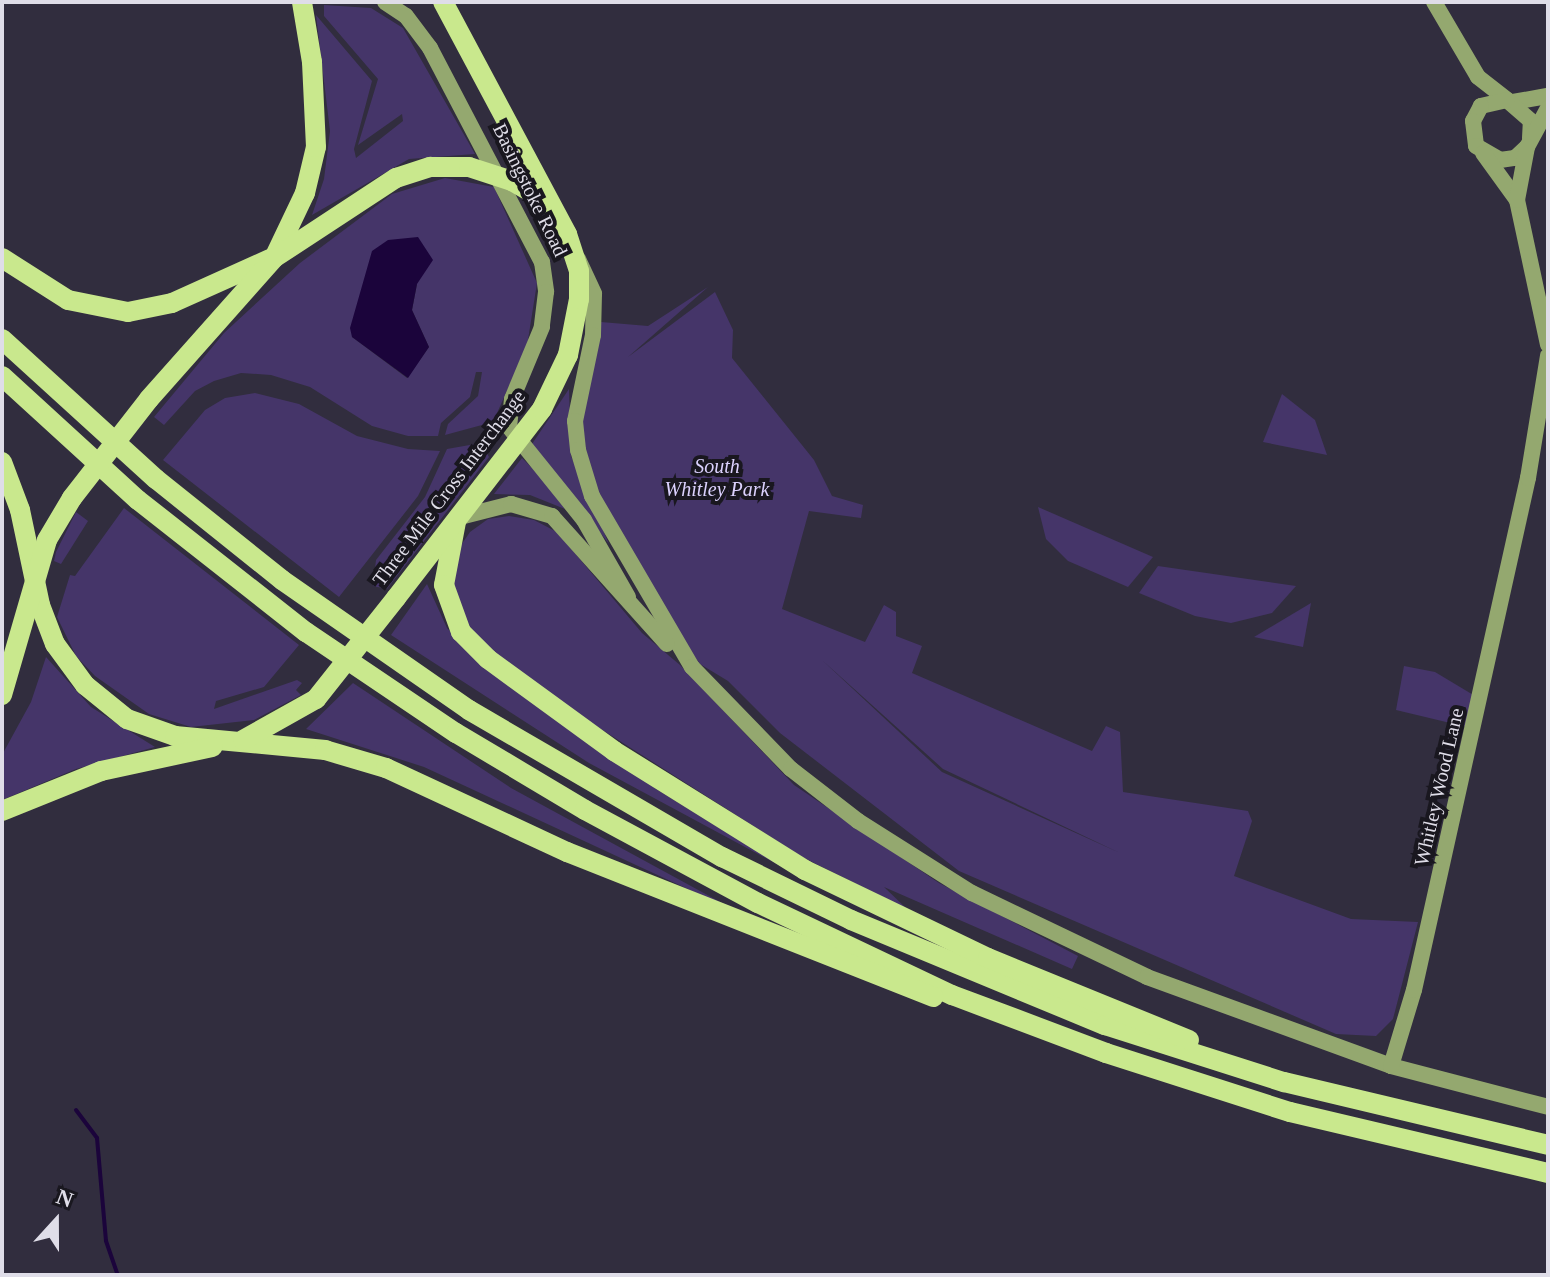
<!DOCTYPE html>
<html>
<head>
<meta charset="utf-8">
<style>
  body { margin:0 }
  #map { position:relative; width:1550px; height:1277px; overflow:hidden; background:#312d3e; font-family:Georgia,serif }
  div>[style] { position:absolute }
  .green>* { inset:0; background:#453569 }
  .water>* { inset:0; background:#1b043b }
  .stream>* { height:4px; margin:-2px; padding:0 2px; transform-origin:2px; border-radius:2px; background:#1b043b }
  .secondary>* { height:16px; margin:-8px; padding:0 8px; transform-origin:8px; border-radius:8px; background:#94a86f }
  .highway>* { height:20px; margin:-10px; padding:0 10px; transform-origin:10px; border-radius:10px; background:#c9e88d }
  .highway-bridge>* { height:20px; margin:-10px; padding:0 10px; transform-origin:10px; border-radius:10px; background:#c9e88d }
  span { translate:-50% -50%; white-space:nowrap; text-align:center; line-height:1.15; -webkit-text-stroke:8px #19171f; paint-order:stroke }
  .street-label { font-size:20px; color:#dfdde8 }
  .park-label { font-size:20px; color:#dbd1fd; font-style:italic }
  .frame { position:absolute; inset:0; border:4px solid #dfdde8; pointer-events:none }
  .north { position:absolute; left:16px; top:1181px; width:80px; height:80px; -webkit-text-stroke:6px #19171f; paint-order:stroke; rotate:21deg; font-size:22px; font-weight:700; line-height:32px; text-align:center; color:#dfdde8 }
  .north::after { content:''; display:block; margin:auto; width:28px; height:36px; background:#dfdde8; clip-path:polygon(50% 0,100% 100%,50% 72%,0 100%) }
</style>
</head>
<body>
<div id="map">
  <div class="green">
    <div style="clip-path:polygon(324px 5px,371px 8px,403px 28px,475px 154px,409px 159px,312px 215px,324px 179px,330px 131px,316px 15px,372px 81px,354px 149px,356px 158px,403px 121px,402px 114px,358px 145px,378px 79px,324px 16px)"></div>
    <div style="clip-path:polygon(evenodd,445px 178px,494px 187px,537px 283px,527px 346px,493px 422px,445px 435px,448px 424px,478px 396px,482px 372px,476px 372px,470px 397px,441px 423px,438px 436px,408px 436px,372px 426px,310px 387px,271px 375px,241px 373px,214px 381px,195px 391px,164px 425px,154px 417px,224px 333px,300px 263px,392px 194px,445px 178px,417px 284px,412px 310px,429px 347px,407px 378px,352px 337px,417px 284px)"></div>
    <div style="clip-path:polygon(evenodd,708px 287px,628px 357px,715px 292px,733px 330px,732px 358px,814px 460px,832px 496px,863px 505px,861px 518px,809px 511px,782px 609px,865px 642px,884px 605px,896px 612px,896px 636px,922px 646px,912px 673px,1092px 751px,1106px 726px,1120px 732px,1123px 792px,1248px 811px,1252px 821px,1234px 876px,1351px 919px,1418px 922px,1393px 1019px,1376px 1036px,1336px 1034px,959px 871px,780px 733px,728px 681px,700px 664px,672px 627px,603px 506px,579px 440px,601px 322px,648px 326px,708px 287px,822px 660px,943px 769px,1120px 853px,942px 772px,822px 660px)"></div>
    <div style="clip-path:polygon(569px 389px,571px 456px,609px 544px,532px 444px)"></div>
    <div style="clip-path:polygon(255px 393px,299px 404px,357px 436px,408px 449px,440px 451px,418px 496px,339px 597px,163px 460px,205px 410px,225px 398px)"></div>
    <div style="clip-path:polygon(1282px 394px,1315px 420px,1327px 455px,1263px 442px)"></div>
    <div style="clip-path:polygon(481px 443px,489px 457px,387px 589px,373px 586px,376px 560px,425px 497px,447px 449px)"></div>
    <div style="clip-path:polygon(522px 458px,541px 477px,565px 509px,530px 495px,494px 494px)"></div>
    <div style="clip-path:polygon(1038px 507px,1153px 557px,1128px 587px,1068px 561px,1046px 539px)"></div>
    <div style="clip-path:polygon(124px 508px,299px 645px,264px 687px,216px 701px,214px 709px,297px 680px,302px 683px,296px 690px,301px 695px,254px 720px,191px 727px,149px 714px,95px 676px,76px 656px,57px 617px,70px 575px,75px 576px)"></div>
    <div style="clip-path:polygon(76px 512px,88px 521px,61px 564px,54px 561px,56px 552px)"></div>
    <div style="clip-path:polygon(509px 516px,534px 520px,557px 532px,642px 633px,680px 665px,794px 785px,939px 883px,1078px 956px,1072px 969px,884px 887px,907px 909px,802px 857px,546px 694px,469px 631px,452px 589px,461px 545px,470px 532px,488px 519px)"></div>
    <div style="clip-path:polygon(1158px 566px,1296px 586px,1272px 613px,1231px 623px,1195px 616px,1139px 593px)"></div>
    <div style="clip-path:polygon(427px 584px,447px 628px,483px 665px,656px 789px,786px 869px,589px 763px,391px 635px)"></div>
    <div style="clip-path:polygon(1311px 603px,1303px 647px,1254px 637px)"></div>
    <div style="clip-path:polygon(46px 657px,91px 707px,155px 747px,76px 769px,2px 800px,2px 755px,31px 702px)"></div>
    <div style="clip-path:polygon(1404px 666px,1435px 672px,1475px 696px,1467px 727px,1396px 710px)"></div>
    <div style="clip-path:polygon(353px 683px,511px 788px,746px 916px,424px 767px,306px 729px)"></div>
  </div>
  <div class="water">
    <div style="clip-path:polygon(418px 237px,433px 260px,417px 284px,412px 310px,429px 347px,408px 378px,352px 337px,350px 328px,372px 251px,388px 240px)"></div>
  </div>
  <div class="stream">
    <div style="left:76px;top:1110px;width:35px;rotate:53deg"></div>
    <div style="left:97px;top:1138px;width:103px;rotate:85deg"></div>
    <div style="left:106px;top:1241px;width:36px;rotate:71deg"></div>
  </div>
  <div class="secondary">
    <div style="left:385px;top:2px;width:25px;rotate:34deg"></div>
    <div style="left:406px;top:16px;width:40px;rotate:53deg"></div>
    <div style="left:430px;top:48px;width:242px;rotate:62.4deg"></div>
    <div style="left:542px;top:262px;width:30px;rotate:82deg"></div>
    <div style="left:546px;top:292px;width:35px;rotate:97deg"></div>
    <div style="left:542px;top:327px;width:78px;rotate:112.6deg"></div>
    <div style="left:512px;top:399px;width:28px;rotate:96deg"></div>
    <div style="left:509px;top:427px;width:119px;rotate:51.1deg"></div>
    <div style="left:584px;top:520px;width:89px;rotate:60.3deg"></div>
    <div style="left:1434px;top:2px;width:87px;rotate:59.6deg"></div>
    <div style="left:1478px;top:77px;width:37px;rotate:38deg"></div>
    <div style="left:1513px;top:102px;width:36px;rotate:-10deg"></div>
    <div style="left:1530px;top:138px;width:17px;rotate:-87deg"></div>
    <div style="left:1531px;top:121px;width:32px;rotate:-139deg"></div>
    <div style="left:1507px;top:100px;width:27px;rotate:167deg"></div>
    <div style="left:1481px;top:106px;width:17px;rotate:118deg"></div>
    <div style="left:1473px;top:121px;width:25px;rotate:83deg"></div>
    <div style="left:1476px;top:146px;width:28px;rotate:30deg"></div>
    <div style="left:1500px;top:160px;width:15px;rotate:-8deg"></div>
    <div style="left:1515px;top:158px;width:16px;rotate:-43deg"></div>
    <div style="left:1527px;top:147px;width:44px;rotate:-61.7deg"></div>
    <div style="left:1483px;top:153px;width:58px;rotate:54.1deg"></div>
    <div style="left:1517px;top:200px;width:148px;rotate:77.9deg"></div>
    <div style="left:1517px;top:200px;width:54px;rotate:-79.3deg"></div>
    <div style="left:578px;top:259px;width:38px;rotate:65deg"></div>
    <div style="left:594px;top:294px;width:41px;rotate:91.4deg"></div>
    <div style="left:593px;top:335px;width:88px;rotate:101.8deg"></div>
    <div style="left:575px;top:421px;width:29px;rotate:84deg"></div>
    <div style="left:578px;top:450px;width:48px;rotate:73.1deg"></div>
    <div style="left:592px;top:496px;width:198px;rotate:59.7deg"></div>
    <div style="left:692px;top:667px;width:142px;rotate:45.9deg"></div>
    <div style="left:791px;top:769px;width:85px;rotate:37.8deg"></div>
    <div style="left:858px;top:821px;width:135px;rotate:32.3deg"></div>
    <div style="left:972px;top:893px;width:194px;rotate:25.6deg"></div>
    <div style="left:1147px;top:977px;width:260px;rotate:20deg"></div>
    <div style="left:1391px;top:1066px;width:162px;rotate:14.6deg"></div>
    <div style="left:460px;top:517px;width:53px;rotate:-14.3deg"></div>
    <div style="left:511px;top:504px;width:43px;rotate:16.3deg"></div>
    <div style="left:552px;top:516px;width:172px;rotate:48.1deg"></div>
    <div style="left:1391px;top:1066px;width:79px;rotate:-73.2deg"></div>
    <div style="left:1414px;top:990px;width:525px;rotate:-77.45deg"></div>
    <div style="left:1528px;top:478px;width:124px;rotate:-80.7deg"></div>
  </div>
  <div class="highway">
    <div style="left:2px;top:258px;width:78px;rotate:32.5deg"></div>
    <div style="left:68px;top:300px;width:61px;rotate:11.3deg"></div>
    <div style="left:128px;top:312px;width:45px;rotate:-11.6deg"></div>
    <div style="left:172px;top:303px;width:107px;rotate:-24.2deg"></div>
    <div style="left:274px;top:258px;width:72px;rotate:-64.5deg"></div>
    <div style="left:305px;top:193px;width:47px;rotate:-76.6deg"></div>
    <div style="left:316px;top:147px;width:85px;rotate:-92.7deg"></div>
    <div style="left:312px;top:62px;width:61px;rotate:-99.5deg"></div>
    <div style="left:2px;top:339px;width:208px;rotate:42.3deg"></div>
    <div style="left:156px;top:479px;width:161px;rotate:38.7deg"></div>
    <div style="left:282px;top:580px;width:228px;rotate:34.8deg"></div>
    <div style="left:469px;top:710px;width:293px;rotate:30.2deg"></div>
    <div style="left:722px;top:857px;width:144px;rotate:26deg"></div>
    <div style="left:851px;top:920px;width:275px;rotate:22.5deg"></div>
    <div style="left:1105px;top:1025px;width:188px;rotate:17.7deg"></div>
    <div style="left:1284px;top:1082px;width:271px;rotate:13.4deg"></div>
    <div style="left:2px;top:376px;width:184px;rotate:42.4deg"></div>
    <div style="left:138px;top:500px;width:214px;rotate:38.2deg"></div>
    <div style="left:306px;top:632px;width:181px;rotate:34deg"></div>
    <div style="left:456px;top:733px;width:150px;rotate:30.8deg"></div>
    <div style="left:585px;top:810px;width:196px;rotate:28.3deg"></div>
    <div style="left:758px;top:903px;width:215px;rotate:25.4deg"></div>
    <div style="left:952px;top:995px;width:165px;rotate:20.6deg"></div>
    <div style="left:1106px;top:1053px;width:193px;rotate:17.8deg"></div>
    <div style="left:1290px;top:1112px;width:265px;rotate:13.3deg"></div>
    <div style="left:149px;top:399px;width:188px;rotate:-48.4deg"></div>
    <div style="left:274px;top:258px;width:146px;rotate:-33.3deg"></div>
    <div style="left:396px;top:178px;width:36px;rotate:-18deg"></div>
    <div style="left:430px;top:167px;width:39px"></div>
    <div style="left:469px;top:167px;width:45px;rotate:18deg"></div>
    <div style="left:512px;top:181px;width:42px;rotate:30.3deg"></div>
    <div style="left:2px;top:462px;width:51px;rotate:69.4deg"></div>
    <div style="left:20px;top:510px;width:97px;rotate:78.1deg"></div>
    <div style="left:40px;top:605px;width:42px;rotate:69deg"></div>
    <div style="left:55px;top:644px;width:51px;rotate:53.8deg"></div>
    <div style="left:85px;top:685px;width:54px;rotate:39deg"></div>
    <div style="left:127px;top:719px;width:51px;rotate:19.5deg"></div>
    <div style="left:175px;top:736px;width:151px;rotate:5.3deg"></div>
    <div style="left:325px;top:750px;width:64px;rotate:16.4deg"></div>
    <div style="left:386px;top:768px;width:200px;rotate:24.9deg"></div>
    <div style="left:567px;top:852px;width:394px;rotate:21.6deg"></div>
    <div style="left:456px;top:522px;width:64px;rotate:100.8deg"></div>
    <div style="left:444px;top:585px;width:50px;rotate:70.1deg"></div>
    <div style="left:461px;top:632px;width:38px;rotate:45deg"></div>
    <div style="left:488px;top:659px;width:156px;rotate:36.1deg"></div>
    <div style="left:614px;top:751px;width:225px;rotate:31.9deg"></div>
    <div style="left:805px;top:870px;width:203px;rotate:25.7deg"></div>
    <div style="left:988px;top:958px;width:217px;rotate:22.2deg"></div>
    <div style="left:396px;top:598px;width:239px;rotate:-52.3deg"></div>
    <div style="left:542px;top:409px;width:60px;rotate:-64.3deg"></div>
    <div style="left:568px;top:355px;width:57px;rotate:-78.9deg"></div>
    <div style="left:579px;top:299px;width:28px;rotate:-90deg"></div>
    <div style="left:579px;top:271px;width:39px;rotate:-108deg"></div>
    <div style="left:567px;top:234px;width:263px;rotate:-118.1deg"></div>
    <div style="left:2px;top:695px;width:161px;rotate:-73.8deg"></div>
    <div style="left:47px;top:540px;width:49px;rotate:-59.2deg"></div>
    <div style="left:243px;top:740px;width:84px;rotate:-29.3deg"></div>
    <div style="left:2px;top:811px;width:107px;rotate:-22deg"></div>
    <div style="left:101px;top:771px;width:114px;rotate:-12.2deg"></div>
  </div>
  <div class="highway-bridge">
    <div style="left:72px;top:498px;width:125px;rotate:-52.1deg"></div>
    <div style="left:316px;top:699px;width:129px;rotate:-51.6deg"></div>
  </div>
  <div class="street-label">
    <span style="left:530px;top:190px;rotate:64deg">Basingstoke Road</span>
    <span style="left:449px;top:488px;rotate:-53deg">Three Mile Cross Interchange</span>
    <span style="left:1439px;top:787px;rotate:-77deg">Whitley Wood Lane</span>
  </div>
  <div class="park-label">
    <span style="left:717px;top:478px">South<br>Whitley Park</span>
  </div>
  <div class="frame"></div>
  <div class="north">N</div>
</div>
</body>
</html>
